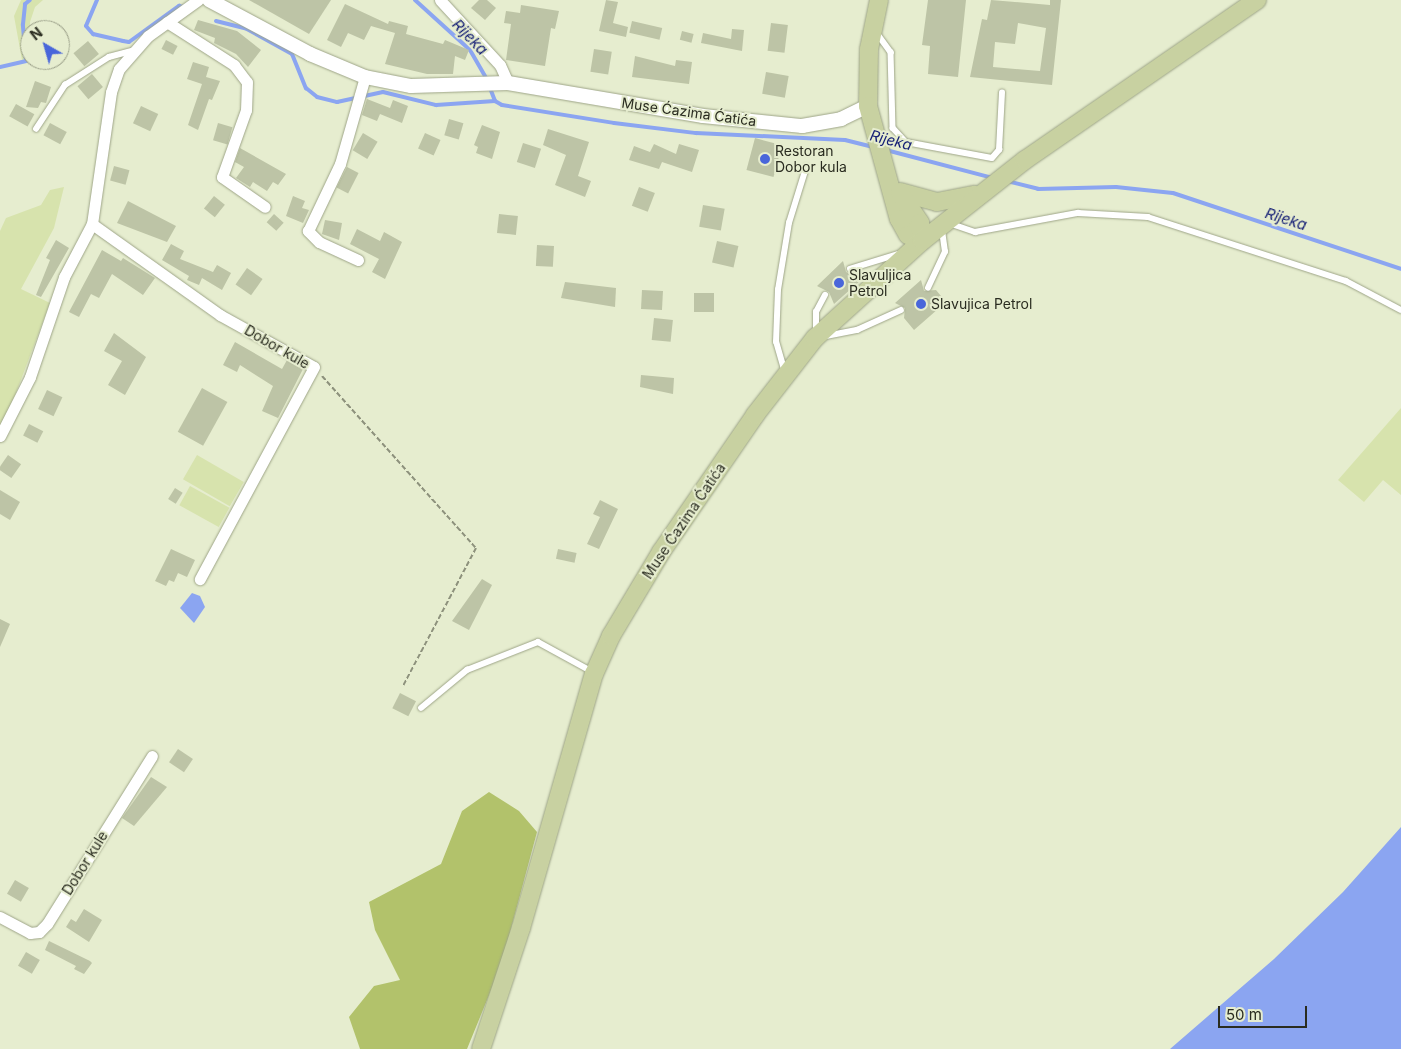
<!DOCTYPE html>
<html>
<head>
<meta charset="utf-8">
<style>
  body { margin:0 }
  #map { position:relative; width:1401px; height:1049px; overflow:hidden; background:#e6edcf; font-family:Inter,sans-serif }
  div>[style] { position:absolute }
  .green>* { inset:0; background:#d7e3ad; transform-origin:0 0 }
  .forest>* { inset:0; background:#b2c26b }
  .water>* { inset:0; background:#8ba5f1 }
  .stream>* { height:4px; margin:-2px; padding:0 2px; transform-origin:2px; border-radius:2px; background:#8ba5f1 }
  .building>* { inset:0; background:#bdc4a6; transform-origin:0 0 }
  .path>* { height:2px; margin-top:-1px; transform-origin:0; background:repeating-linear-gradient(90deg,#8d917c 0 5px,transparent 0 7.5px) }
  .roads { filter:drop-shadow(0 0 1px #9ea588) drop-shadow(0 0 1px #9ea588) }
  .service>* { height:5.5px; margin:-2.75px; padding:0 2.75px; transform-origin:2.75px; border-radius:2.75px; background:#fff }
  .minor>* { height:11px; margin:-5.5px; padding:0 5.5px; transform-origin:5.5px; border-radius:5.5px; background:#fff }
  .tertiary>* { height:14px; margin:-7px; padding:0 7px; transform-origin:7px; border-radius:7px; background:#fff }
  .primary>* { height:18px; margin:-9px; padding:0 9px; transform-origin:9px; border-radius:9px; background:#c8d1a1 }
  .dots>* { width:14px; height:14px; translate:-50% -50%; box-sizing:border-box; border:2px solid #e6edcf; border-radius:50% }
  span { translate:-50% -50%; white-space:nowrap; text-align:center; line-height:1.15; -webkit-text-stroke:4px #e6edcf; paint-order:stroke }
  .street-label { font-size:14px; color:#2a2c20 }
  .poi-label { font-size:14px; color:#2a2c20 }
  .left { translate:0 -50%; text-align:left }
  .water-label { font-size:15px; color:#151f75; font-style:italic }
  .north { position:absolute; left:20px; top:20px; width:50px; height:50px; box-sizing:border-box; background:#e6edcf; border:1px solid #9ba089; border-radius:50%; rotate:322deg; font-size:14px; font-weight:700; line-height:20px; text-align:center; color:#2a2c20 }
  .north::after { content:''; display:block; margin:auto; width:18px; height:22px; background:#4966da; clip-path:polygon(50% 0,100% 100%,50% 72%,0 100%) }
  .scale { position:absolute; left:1218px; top:1006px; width:89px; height:22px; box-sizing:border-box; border:2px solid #2a2c20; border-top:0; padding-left:6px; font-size:15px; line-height:18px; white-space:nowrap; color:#2a2c20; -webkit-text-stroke:4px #e6edcf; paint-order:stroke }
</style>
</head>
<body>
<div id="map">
  <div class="green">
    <div style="clip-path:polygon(21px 0,43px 0,35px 7px,30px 22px,30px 57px,22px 60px,14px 16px)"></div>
    <div style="clip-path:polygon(64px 187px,54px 228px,21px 289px,50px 303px,11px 406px,0 426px,0 231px,6px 218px,41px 205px,50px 190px)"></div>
    <div style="clip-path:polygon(1401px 408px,1401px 495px,1383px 480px,1364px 502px,1338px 480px)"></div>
    <div style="left:197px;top:455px;width:54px;height:28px;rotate:30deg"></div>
    <div style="left:190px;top:486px;width:45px;height:22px;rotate:29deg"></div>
  </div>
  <div class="forest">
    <div style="clip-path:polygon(489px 792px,519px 811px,537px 832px,501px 966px,467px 1049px,360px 1049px,349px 1017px,374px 986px,400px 980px,375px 930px,369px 902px,441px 864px,462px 811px)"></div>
  </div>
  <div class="water">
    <div style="clip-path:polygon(192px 593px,200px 596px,205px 607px,194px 623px,180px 608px)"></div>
    <div style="clip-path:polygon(1401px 827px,1401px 1049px,1170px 1049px,1274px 959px,1343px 892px)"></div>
  </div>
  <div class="stream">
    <div style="left:97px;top:0;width:28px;rotate:113deg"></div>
    <div style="left:86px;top:26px;width:11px;rotate:49deg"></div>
    <div style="left:93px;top:34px;width:31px;rotate:13deg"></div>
    <div style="left:123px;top:41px;width:6px;rotate:9deg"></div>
    <div style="left:129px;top:42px;width:62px;rotate:-35.8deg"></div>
    <div style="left:179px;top:6px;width:5px;rotate:11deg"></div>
    <div style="left:415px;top:0;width:74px;rotate:42.3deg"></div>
    <div style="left:470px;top:50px;width:36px;rotate:60deg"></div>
    <div style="left:216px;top:21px;width:32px;rotate:14deg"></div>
    <div style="left:247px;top:29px;width:51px;rotate:29.1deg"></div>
    <div style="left:292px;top:54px;width:37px;rotate:68deg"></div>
    <div style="left:306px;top:88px;width:14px;rotate:39deg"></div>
    <div style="left:317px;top:97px;width:21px;rotate:14deg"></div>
    <div style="left:337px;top:102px;width:47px;rotate:-12.3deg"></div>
    <div style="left:383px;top:92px;width:55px;rotate:13.8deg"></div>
    <div style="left:436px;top:105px;width:59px;rotate:-3.9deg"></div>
    <div style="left:0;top:67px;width:27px;rotate:-13deg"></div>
    <div style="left:26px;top:61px;width:37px;rotate:-95deg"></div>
    <div style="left:23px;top:24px;width:20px;rotate:-84deg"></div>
    <div style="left:25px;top:4px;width:6px;rotate:-39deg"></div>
    <div style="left:490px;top:88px;width:14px;rotate:69deg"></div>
    <div style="left:495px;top:101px;width:8px;rotate:30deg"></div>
    <div style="left:502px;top:105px;width:113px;rotate:9.1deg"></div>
    <div style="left:614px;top:123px;width:83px;rotate:7deg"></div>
    <div style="left:696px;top:133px;width:149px;rotate:2.7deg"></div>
    <div style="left:845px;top:140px;width:30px;rotate:14deg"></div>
    <div style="left:886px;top:150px;width:111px;rotate:14.7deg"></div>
    <div style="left:1007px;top:181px;width:32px;rotate:14deg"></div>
    <div style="left:1038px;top:189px;width:78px;rotate:-1.5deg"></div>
    <div style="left:1116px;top:187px;width:57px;rotate:6deg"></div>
    <div style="left:1173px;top:193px;width:240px;rotate:18.4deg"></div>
  </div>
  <div class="building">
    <div style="clip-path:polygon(249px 0,331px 0,309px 34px)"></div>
    <div style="clip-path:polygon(479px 0,487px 0,496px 8px,485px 20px,471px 8px)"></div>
    <div style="clip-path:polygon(606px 0,618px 2px,613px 23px,628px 27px,626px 37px,599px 31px)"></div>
    <div style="clip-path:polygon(928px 0,966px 0,958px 77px,928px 74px,930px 46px,922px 45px)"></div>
    <div style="clip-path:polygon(evenodd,991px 0,1050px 5px,1050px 0,1061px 0,1052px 85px,970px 77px,982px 19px,987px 20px,991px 0,1018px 23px,1046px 28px,1040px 71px,993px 67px,995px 42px,1015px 44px,1018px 23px)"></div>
    <div style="clip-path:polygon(345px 4px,388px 24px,389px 21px,408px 26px,406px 34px,443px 44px,445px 40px,469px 50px,465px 60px,455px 56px,453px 74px,427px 74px,385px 64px,395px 33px,371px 26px,364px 40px,348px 33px,341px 47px,327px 40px)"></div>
    <div style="clip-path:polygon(521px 5px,559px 11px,555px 29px,551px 28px,545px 66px,506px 60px,511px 24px,504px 23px,506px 11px,520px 13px)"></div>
    <div style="clip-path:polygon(198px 20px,237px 31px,261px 50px,248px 67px,236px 54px,214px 43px,215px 38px,194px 30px)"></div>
    <div style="left:632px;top:21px;width:31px;height:12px;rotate:13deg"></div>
    <div style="left:771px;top:23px;width:17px;height:28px;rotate:7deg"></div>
    <div style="clip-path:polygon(732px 29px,744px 30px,742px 51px,701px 43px,703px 33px,731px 39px)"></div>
    <div style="left:682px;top:31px;width:12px;height:9px;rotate:14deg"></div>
    <div style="left:166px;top:40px;width:13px;height:10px;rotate:27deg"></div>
    <div style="left:88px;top:41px;width:17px;height:19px;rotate:50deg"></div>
    <div style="left:594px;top:49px;width:18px;height:23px;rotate:9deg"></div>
    <div style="clip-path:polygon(635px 56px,675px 66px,676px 60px,692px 62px,689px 84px,632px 77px)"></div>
    <div style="clip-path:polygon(193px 62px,209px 67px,206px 77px,220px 81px,212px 100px,209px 99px,198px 130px,188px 125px,202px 84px,187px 79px)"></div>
    <div style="left:766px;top:72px;width:23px;height:22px;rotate:10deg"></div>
    <div style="left:92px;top:74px;width:17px;height:19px;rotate:50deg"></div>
    <div style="clip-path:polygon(35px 81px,51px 87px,46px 103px,41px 102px,38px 108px,26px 107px)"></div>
    <div style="clip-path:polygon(367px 99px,390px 108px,393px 100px,408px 106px,402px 123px,380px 114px,377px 121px,362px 115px)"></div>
    <div style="left:16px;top:104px;width:21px;height:14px;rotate:29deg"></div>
    <div style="left:141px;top:106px;width:19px;height:19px;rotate:25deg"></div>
    <div style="left:449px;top:119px;width:15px;height:17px;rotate:16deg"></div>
    <div style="left:50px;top:123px;width:19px;height:14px;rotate:28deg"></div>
    <div style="left:218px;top:123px;width:15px;height:18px;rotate:16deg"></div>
    <div style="clip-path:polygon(482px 125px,500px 132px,492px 159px,476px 153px,478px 147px,474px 145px)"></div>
    <div style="clip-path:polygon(548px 129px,589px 142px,578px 176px,591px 181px,585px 197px,555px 185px,566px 155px,543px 145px)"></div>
    <div style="left:363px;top:133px;width:17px;height:20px;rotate:31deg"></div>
    <div style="left:425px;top:133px;width:17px;height:17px;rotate:24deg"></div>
    <div style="left:755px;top:138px;width:28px;height:33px;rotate:15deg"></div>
    <div style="left:523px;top:143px;width:19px;height:20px;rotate:18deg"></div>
    <div style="clip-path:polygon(654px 144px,676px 154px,679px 144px,699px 150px,692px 172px,662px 162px,659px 169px,629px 160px,634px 146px,650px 152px)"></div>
    <div style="clip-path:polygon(240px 148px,286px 174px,278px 185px,273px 182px,267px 191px,253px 182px,250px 187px,236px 178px,244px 167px,235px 162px)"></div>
    <div style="left:114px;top:166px;width:16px;height:15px;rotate:15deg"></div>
    <div style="left:347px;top:167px;width:13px;height:23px;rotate:27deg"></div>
    <div style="left:639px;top:187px;width:17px;height:20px;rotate:21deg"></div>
    <div style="left:214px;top:196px;width:14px;height:16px;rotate:39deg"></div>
    <div style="clip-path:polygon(293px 196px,305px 201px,302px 208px,309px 210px,303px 223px,286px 216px)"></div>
    <div style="clip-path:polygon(128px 201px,176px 226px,167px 242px,117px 223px)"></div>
    <div style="left:703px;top:205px;width:22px;height:22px;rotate:10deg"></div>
    <div style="left:274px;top:214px;width:13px;height:11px;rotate:42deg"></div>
    <div style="left:499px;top:214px;width:19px;height:19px;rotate:6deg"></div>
    <div style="clip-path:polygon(325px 220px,342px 223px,339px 240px,322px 234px)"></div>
    <div style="clip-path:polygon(357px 229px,380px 241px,384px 232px,402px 242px,385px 279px,372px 272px,379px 259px,350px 244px)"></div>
    <div style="clip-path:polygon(56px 240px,69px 248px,41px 297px,36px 295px,50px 260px,46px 258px)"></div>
    <div style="left:717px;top:241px;width:22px;height:22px;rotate:13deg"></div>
    <div style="clip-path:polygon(171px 244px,184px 251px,180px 259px,213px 272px,217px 265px,231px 273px,222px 290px,202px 278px,199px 285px,187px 280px,189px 276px,162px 260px)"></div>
    <div style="left:537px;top:245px;width:17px;height:21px;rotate:3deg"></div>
    <div style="clip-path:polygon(102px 250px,121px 261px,123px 258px,155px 278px,143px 295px,112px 274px,99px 298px,91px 294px,79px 317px,69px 312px)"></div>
    <div style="clip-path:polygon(843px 261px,846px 272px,861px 280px,834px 304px,829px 292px,817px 286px)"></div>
    <div style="left:247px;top:268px;width:19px;height:20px;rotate:35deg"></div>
    <div style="clip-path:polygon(921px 280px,924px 291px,936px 290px,946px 302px,914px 330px,904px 318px,905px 308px,895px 303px)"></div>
    <div style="clip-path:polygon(565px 282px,616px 288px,615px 307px,561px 298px)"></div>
    <div style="left:642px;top:290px;width:21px;height:19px;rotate:3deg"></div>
    <div style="left:694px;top:293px;width:20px;height:19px"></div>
    <div style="left:654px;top:318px;width:19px;height:22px;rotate:6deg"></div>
    <div style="clip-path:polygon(114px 333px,146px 357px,125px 395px,108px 385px,122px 361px,104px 351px)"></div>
    <div style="clip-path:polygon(235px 342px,282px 369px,287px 360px,303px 369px,278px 418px,262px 411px,273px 386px,240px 365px,237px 372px,223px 365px)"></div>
    <div style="clip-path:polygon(641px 375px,674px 378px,673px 394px,640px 387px)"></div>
    <div style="left:202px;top:388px;width:29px;height:50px;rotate:29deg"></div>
    <div style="left:47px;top:390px;width:17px;height:21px;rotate:25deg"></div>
    <div style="left:29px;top:424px;width:16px;height:13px;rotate:27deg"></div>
    <div style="left:8px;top:455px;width:16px;height:17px;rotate:35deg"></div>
    <div style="left:175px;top:488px;width:9px;height:13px;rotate:32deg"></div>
    <div style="clip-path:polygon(0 490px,20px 502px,10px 520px,0 514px)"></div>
    <div style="clip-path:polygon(600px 500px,618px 509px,599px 549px,587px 544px,600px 517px,593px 514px)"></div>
    <div style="clip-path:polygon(171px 549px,195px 560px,187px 577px,178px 573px,174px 582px,169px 580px,166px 586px,155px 581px)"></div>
    <div style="left:558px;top:549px;width:19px;height:10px;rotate:12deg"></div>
    <div style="clip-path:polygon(482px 579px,492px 585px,469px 630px,452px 621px)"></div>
    <div style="clip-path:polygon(0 619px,10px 624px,0 647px)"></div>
    <div style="left:400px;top:693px;width:18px;height:17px;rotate:27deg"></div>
    <div style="left:178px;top:749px;width:18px;height:16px;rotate:34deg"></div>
    <div style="clip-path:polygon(151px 777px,167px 787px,134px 826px,122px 818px)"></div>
    <div style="left:15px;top:880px;width:16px;height:16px;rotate:30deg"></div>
    <div style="clip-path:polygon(84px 909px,102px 920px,89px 942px,66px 927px,71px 919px,76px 922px)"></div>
    <div style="clip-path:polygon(49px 941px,90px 961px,92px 963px,84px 974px,74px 969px,76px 966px,45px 950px)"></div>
    <div style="left:26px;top:952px;width:16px;height:16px;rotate:30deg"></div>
  </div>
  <div class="path">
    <div style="left:322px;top:376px;width:231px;rotate:48.2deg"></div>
    <div style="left:476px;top:548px;width:156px;rotate:117.9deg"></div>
  </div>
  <div class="roads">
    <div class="service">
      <div style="left:877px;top:33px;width:24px;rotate:54deg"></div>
      <div style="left:891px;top:52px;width:76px;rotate:88.5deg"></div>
      <div style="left:893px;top:128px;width:19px;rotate:47deg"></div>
      <div style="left:906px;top:142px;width:87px;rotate:10.5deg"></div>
      <div style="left:992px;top:158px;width:11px;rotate:-49deg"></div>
      <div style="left:999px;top:150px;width:57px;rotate:-87deg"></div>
      <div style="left:36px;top:129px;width:53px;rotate:-56.6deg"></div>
      <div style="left:65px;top:85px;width:52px;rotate:-32.5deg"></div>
      <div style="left:109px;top:57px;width:24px;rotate:-15deg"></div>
      <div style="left:949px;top:223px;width:28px;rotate:19deg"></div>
      <div style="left:975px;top:232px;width:105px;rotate:-10.5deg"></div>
      <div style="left:1078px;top:213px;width:70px;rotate:3.3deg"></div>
      <div style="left:1148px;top:217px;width:208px;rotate:17.9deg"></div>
      <div style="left:1346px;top:281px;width:62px;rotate:27.8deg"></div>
      <div style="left:850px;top:269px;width:54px;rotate:-17.1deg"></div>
      <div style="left:928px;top:288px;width:40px;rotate:-65deg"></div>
      <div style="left:945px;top:252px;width:22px;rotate:-98deg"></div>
      <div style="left:816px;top:332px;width:20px;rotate:-90deg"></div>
      <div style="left:816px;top:312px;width:19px;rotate:-62deg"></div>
      <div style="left:826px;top:336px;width:32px;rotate:-11deg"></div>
      <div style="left:857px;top:330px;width:48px;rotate:-24.4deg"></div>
      <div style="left:785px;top:373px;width:32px;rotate:-106deg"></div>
      <div style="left:776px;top:342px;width:52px;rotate:-87.8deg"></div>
      <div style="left:778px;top:290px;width:68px;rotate:-80.7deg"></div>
      <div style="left:789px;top:223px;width:58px;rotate:-72.8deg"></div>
      <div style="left:421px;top:708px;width:60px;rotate:-39.6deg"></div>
      <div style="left:467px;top:670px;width:76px;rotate:-21.5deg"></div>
      <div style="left:538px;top:642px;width:63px;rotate:28.6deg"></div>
    </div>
    <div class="minor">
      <div style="left:440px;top:0;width:88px;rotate:47.3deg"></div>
      <div style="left:500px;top:65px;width:20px;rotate:66deg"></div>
      <div style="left:167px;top:22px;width:80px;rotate:32.7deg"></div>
      <div style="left:234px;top:65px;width:21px;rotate:53deg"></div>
      <div style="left:247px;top:82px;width:28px;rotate:92deg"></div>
      <div style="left:246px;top:110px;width:71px;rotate:109.7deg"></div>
      <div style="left:222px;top:177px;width:52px;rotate:34.9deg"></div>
      <div style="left:92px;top:224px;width:157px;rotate:35.4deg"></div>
      <div style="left:220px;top:315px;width:107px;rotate:29deg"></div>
      <div style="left:314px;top:367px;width:241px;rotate:118.3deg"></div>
      <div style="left:358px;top:260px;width:43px;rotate:-155.2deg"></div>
      <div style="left:319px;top:242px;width:16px;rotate:-135deg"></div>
      <div style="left:308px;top:231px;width:74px;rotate:-64.5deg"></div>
      <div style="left:340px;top:164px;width:91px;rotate:-74deg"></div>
      <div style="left:0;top:436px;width:66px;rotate:-63deg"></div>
      <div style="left:30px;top:377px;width:106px;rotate:-71.2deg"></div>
      <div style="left:64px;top:277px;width:60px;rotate:-62.2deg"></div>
      <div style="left:92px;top:224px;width:133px;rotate:-81.8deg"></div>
      <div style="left:111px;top:92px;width:24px;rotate:-71deg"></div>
      <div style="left:119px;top:69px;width:44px;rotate:-48.7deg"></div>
      <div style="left:148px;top:36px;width:62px;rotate:-35.8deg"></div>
      <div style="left:0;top:917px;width:34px;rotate:28deg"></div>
      <div style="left:30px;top:933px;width:9px;rotate:-6deg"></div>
      <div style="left:39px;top:932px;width:11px;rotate:-45deg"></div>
      <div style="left:47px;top:924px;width:198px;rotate:-58deg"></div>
    </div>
    <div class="tertiary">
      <div style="left:209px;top:0;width:115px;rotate:28.1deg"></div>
      <div style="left:310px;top:54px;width:60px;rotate:22.7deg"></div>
      <div style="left:365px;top:77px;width:47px;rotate:11.1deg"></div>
      <div style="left:411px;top:86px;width:97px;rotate:-1.8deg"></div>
      <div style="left:508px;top:83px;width:198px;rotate:9.6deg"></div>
      <div style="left:703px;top:116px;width:100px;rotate:5.8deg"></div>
      <div style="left:802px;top:126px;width:40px;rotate:-10deg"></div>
      <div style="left:841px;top:119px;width:30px;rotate:-26deg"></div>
    </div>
    <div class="primary">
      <div style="left:879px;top:0;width:50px;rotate:101.5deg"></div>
      <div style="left:869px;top:49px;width:57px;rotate:91deg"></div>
      <div style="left:868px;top:106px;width:117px;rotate:74.7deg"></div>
      <div style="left:899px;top:219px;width:18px;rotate:61deg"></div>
      <div style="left:908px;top:235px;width:15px;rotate:23deg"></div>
      <div style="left:900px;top:192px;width:38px;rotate:15deg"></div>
      <div style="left:937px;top:202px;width:38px;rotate:-11deg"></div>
      <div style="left:900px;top:193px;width:36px;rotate:56deg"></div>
      <div style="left:920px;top:223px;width:18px;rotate:84deg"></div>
      <div style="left:481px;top:1049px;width:127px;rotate:-71.7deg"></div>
      <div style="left:521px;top:928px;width:264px;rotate:-74deg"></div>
      <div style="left:594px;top:674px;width:42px;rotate:-65.9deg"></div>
      <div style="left:611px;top:636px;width:98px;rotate:-59.2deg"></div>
      <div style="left:661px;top:552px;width:166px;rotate:-55.5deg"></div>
      <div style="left:755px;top:415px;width:98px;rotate:-52.1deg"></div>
      <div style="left:815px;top:338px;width:144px;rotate:-42.2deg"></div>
      <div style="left:922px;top:241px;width:131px;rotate:-38.2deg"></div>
      <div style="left:1025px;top:160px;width:282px;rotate:-34.6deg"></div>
    </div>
  </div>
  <div class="dots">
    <div style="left:765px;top:159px;background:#4966da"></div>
    <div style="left:839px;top:283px;background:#4966da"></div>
    <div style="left:921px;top:304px;background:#4966da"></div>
  </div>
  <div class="street-label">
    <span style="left:689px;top:112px;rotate:8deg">Muse Ćazima Ćatića</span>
    <span style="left:277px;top:347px;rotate:30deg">Dobor kule</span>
    <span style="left:684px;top:521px;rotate:-56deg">Muse Ćazima Ćatića</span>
    <span style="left:85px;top:863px;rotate:-58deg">Dobor kule</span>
  </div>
  <div class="poi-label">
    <span class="left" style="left:775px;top:159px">Restoran<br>Dobor kula</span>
    <span class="left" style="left:849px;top:283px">Slavuljica<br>Petrol</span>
    <span class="left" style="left:931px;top:304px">Slavujica Petrol</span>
  </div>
  <div class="water-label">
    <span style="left:470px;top:37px;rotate:46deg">Rijeka</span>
    <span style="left:891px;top:140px;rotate:14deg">Rijeka</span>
    <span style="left:1286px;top:219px;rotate:18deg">Rijeka</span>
  </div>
  <div class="north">N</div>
  <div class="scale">50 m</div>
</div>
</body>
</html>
